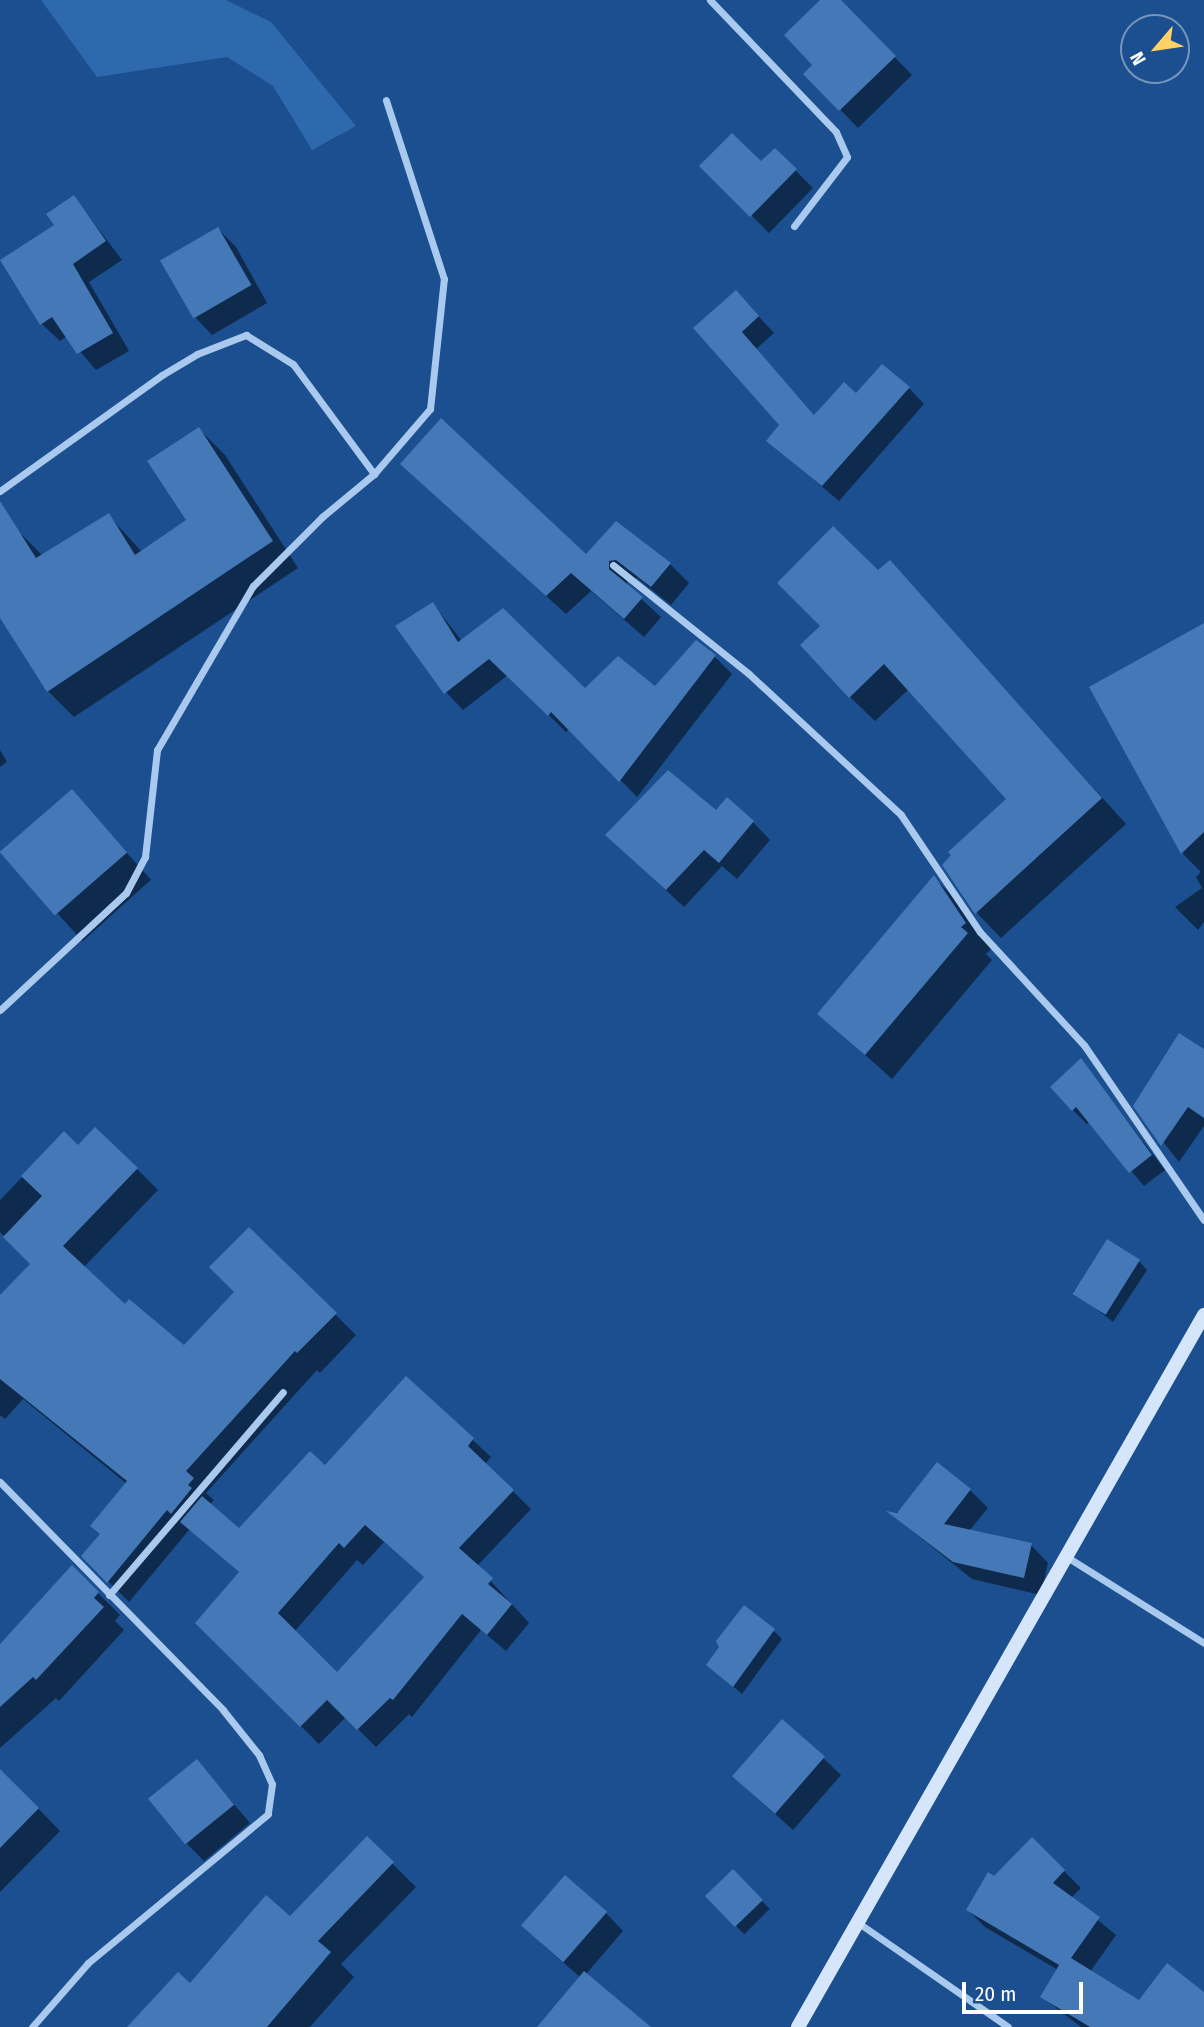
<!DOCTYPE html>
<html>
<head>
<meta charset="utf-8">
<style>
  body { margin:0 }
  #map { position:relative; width:1204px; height:2027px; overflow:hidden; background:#1b4f8f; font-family:"Fira Sans Condensed",sans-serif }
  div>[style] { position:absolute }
  .green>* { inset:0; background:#2e69ad }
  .shadow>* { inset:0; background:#0007; transform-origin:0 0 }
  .building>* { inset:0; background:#4478b7; transform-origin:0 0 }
  .street>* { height:7px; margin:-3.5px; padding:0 3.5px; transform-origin:3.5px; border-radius:3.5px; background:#a9c9ee }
  .secondary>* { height:14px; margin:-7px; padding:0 7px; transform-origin:7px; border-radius:7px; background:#d6e6fa }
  span { translate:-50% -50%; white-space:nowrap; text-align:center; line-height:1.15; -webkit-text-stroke:5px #1b4f8f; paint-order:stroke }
  .north { position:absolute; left:1120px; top:14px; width:70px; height:70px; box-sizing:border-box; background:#1b4f8f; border:2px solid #7695bc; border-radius:50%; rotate:241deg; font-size:19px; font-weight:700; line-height:28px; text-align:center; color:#fff }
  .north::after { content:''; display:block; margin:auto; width:24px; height:32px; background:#ffd166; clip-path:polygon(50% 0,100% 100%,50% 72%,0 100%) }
  .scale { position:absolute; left:962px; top:1982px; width:121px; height:32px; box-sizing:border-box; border:4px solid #fff; border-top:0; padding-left:9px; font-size:21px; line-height:24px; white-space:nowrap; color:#fff; -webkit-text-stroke:5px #1b4f8f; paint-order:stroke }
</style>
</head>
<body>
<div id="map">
  <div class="green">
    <div style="clip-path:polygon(41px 0,226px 0,271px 22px,356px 126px,312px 150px,273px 86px,227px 57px,97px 77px)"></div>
  </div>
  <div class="shadow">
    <div style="clip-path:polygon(823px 0,839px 0,912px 75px,858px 128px,806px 74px,815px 65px)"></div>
    <div style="clip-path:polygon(775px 150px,813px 188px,769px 233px,702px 166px,761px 164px)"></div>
    <div style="clip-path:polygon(74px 197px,122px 260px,89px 282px,129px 351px,96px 370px,67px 336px,60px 341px,42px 324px,56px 225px)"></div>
    <div style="clip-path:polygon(218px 229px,236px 247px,267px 303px,212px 335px,195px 317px,162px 261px)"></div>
    <div style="clip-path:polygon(736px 292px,774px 333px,756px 349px,815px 416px,857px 396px,909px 388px,924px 404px,839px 501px,769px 441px,782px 425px,696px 328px)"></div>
    <div style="clip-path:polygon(199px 429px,225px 455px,298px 568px,74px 717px,48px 691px,0 615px,0 537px,15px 528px,43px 556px,109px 516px,142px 552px,188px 520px)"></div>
    <div style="clip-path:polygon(422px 483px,586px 557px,670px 564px,689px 583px,671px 605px,637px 578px,627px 579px,627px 586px,661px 617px,644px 637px,591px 591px,566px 614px)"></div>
    <div style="clip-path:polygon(890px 562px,1126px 824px,1001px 938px,977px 913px,944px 865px,1009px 799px,909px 689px,875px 721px,850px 697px,823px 626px)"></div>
    <div style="clip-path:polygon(433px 604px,462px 641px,585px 690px,655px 688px,714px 656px,732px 674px,637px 797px,570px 728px,566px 732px,508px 675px,463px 710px,446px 692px)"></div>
    <div style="clip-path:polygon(1204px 625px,1204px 922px,1198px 930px,1175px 907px,1202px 888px,1196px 877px,1201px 872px,1184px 855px,1091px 688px)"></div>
    <div style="clip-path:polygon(0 750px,7px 762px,0 767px)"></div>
    <div style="left:72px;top:792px;width:118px;height:92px;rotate:48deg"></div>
    <div style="clip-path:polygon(716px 813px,753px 822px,770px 840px,737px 879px,722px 866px,684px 907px,625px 852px)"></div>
    <div style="clip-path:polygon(934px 878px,960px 903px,991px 949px,986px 954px,992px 960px,892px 1079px,820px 1014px)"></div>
    <div style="clip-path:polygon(1204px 1052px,1204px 1126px,1179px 1162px,1135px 1106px)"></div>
    <div style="clip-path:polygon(1081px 1061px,1165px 1170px,1144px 1186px,1090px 1122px,1087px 1124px,1073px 1110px)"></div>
    <div style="clip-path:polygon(evenodd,64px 1134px,78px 1147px,137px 1169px,158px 1190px,84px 1267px,125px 1307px,184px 1348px,236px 1292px,249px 1229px,356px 1335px,320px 1373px,317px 1370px,206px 1493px,214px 1500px,209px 1505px,239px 1531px,325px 1468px,406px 1378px,491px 1457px,485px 1464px,531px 1509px,477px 1566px,529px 1623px,506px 1651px,481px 1630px,412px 1717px,409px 1714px,376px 1747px,346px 1717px,319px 1744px,197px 1623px,240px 1573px,194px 1533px,189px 1530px,129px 1602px,83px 1556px,102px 1535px,127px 1484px,23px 1399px,5px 1419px,0 1415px,0 1298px,32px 1264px,0 1232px,0 1200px,64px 1134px,384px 1542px,426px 1578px,337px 1675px,294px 1632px,357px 1560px,363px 1565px,384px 1542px)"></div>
    <div style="clip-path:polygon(1139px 1261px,1147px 1270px,1113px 1322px,1073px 1291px)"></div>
    <div style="clip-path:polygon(970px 1490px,988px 1508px,969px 1531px,1031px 1545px,1048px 1563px,1041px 1595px,972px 1579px,891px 1514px)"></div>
    <div style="clip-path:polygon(72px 1567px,120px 1615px,115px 1621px,124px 1630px,59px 1701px,56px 1698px,0 1748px,0 1647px)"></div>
    <div style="clip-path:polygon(774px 1631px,782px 1639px,742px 1694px,717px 1673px)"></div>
    <div style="clip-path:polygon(823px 1758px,841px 1775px,793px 1830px,752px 1793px)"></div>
    <div style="clip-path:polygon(197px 1761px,250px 1823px,204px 1861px,186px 1843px)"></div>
    <div style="clip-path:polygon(0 1769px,60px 1831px,0 1892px)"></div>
    <div style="clip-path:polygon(367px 1839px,416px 1887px,341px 1964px,354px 1977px,310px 2027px,129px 2027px,290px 1919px)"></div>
    <div style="clip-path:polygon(1032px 1839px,1081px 1888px,1071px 1898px,1116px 1935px,1090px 1972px,1140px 2002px,1204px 1994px,1204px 2027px,1081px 2027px,1042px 1997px,1058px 1970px,985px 1927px,968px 1910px)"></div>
    <div style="left:733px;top:1872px;width:52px;height:36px;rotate:45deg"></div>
    <div style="clip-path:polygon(606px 1913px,623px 1931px,586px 1974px,648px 2027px,540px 2027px,581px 1978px,541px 1943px)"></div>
  </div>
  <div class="building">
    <div style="clip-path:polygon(820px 0,841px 0,896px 56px,839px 111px,803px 74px,812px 65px,784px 35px)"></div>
    <div style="clip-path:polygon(732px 133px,761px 161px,775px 148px,797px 169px,750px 217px,699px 166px)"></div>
    <div style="clip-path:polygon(74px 195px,106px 241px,73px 264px,113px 333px,77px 354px,52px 317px,40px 325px,0 260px,54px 225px,46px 214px)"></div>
    <div style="left:218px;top:227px;width:67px;height:67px;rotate:60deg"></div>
    <div style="clip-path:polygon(736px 290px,759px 316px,742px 332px,814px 415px,844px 382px,856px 393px,882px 364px,910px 387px,822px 486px,766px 441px,779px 425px,693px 328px)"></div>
    <div style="clip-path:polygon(441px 418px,586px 554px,616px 521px,671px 563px,651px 587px,616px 560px,609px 561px,609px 569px,643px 597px,624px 619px,571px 573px,546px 596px,400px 464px)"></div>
    <div style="clip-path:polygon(199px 427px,273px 541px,47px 692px,0 618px,0 501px,36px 558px,109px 513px,135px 555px,186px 520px,147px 461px)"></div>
    <div style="clip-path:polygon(833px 526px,878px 570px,890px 560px,1102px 798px,975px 914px,942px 865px,951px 855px,948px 852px,1006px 799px,884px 664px,849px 698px,800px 645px,820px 626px,777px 583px)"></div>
    <div style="clip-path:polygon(433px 602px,458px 642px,503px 608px,585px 688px,618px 656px,655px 686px,696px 640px,716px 655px,619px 782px,551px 712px,548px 716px,489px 659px,444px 694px,395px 626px)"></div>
    <div style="clip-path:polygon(1204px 623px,1204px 832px,1181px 854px,1089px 687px)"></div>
    <div style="clip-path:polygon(668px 770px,716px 810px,727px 797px,754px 821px,719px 863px,704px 850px,666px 890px,605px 835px)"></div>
    <div style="left:72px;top:789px;width:84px;height:96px;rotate:49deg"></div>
    <div style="clip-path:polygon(934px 875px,966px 923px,961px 927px,968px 933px,865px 1055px,817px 1014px)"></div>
    <div style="clip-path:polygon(1179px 1033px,1204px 1049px,1204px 1118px,1188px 1107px,1161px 1146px,1133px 1106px)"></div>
    <div style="clip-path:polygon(1081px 1058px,1152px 1155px,1129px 1173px,1076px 1107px,1072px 1111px,1050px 1087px)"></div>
    <div style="clip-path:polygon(95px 1127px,138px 1168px,63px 1246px,125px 1304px,129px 1299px,184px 1345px,234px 1292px,209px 1267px,249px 1227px,337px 1313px,297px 1353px,295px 1351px,186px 1471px,194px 1478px,188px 1485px,192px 1488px,171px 1514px,167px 1510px,107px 1583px,81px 1556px,100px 1534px,90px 1526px,127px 1481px,0 1379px,0 1295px,30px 1264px,3px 1237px,42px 1196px,21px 1176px,64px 1131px,78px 1145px)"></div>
    <div style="left:1107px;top:1239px;width:39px;height:65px;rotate:32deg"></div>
    <div style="clip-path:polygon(evenodd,406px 1376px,474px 1438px,468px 1446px,514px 1490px,459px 1548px,493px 1578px,488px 1584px,512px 1604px,487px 1635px,462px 1614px,393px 1700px,390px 1698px,357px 1730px,327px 1700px,300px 1727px,195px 1623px,239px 1572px,180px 1522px,202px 1496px,239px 1528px,310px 1451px,325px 1465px,406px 1376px,365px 1525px,424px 1577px,337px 1672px,278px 1613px,339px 1543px,344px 1548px,365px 1525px)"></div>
    <div style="clip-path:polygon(937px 1462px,971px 1489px,944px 1524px,1032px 1543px,1024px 1578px,953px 1562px,886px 1511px,897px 1513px)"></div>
    <div style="clip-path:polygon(72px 1565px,99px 1592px,94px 1598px,104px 1607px,36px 1680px,33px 1677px,0 1707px,0 1644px)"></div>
    <div style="clip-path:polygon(744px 1605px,775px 1629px,733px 1687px,706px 1665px,719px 1647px,716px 1641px)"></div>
    <div style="left:782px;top:1719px;width:57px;height:76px;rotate:41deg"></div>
    <div style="left:197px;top:1759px;width:59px;height:63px;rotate:51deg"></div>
    <div style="clip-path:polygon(0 1769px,39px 1808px,0 1848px)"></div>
    <div style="clip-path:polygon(367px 1836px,394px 1862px,318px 1941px,331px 1952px,267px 2027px,127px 2027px,178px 1972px,190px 1983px,266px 1895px,290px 1916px)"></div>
    <div style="clip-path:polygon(1032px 1837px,1065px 1870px,1053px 1883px,1100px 1917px,1071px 1958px,1139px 2000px,1167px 1963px,1204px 1992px,1204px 2027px,1090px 2027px,1040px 1997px,1059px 1965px,966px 1910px,988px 1872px,994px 1876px)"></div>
    <div style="left:733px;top:1869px;width:43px;height:39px;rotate:46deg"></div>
    <div style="left:565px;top:1875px;width:56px;height:67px;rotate:41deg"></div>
    <div style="clip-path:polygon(584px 1971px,651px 2027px,537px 2027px)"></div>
  </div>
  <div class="street">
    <div style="left:710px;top:0;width:182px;rotate:46.3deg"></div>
    <div style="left:836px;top:132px;width:27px;rotate:66deg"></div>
    <div style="left:847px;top:157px;width:87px;rotate:127.5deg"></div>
    <div style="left:0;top:491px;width:199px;rotate:-35.6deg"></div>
    <div style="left:162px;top:375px;width:41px;rotate:-31deg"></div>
    <div style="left:197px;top:354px;width:53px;rotate:-21.2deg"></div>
    <div style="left:246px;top:335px;width:55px;rotate:31.7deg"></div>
    <div style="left:293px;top:364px;width:137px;rotate:53.6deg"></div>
    <div style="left:613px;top:565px;width:174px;rotate:38.7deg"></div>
    <div style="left:749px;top:674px;width:207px;rotate:42.8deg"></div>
    <div style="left:901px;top:815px;width:141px;rotate:56deg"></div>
    <div style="left:980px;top:932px;width:154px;rotate:47.4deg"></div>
    <div style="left:1084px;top:1045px;width:212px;rotate:55.6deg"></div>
    <div style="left:0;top:1010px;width:172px;rotate:-42.9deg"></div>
    <div style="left:126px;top:893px;width:41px;rotate:-62.2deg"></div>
    <div style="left:145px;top:857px;width:108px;rotate:-83.6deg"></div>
    <div style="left:157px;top:750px;width:190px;rotate:-59.7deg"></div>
    <div style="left:253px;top:586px;width:98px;rotate:-45deg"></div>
    <div style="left:322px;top:517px;width:67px;rotate:-39.6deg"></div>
    <div style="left:374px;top:474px;width:86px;rotate:-49.3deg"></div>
    <div style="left:430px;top:409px;width:131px;rotate:-83.9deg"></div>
    <div style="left:444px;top:279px;width:188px;rotate:-108deg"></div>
    <div style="left:0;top:1482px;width:319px;rotate:45.6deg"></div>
    <div style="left:223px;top:1710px;width:58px;rotate:51.3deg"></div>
    <div style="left:259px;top:1755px;width:32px;rotate:66deg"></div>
    <div style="left:272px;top:1784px;width:30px;rotate:98deg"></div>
    <div style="left:268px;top:1814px;width:234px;rotate:140.4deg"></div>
    <div style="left:88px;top:1963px;width:85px;rotate:131.2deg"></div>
    <div style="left:1067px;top:1557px;width:162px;rotate:32.1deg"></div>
    <div style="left:109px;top:1595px;width:267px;rotate:-49.4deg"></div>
    <div style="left:860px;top:1924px;width:180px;rotate:34.8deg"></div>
  </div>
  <div class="secondary">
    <div style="left:798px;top:2027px;width:820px;rotate:-60.31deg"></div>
  </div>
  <div class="north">N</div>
  <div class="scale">20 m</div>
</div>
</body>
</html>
